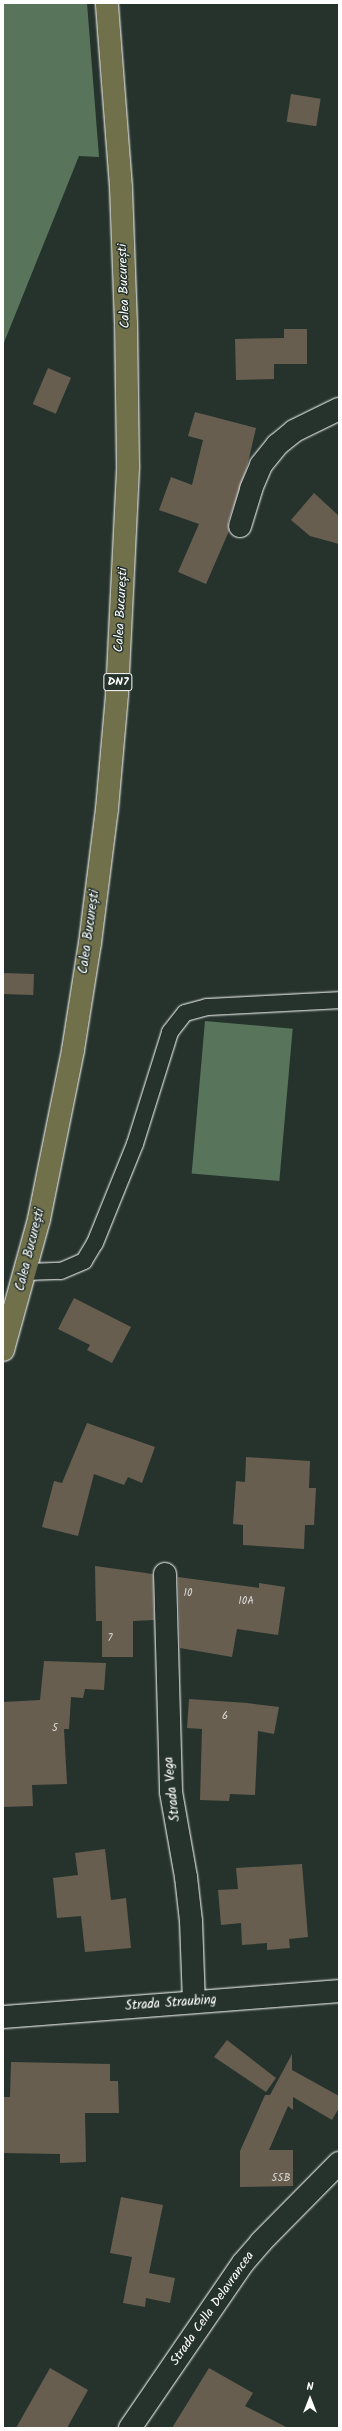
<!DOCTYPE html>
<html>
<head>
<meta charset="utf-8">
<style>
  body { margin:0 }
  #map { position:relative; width:342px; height:2431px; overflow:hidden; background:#26332d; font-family:Kalam,sans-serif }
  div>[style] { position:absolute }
  .green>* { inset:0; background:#58755c; transform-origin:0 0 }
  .building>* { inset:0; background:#675e50; transform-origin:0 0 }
  .roads { filter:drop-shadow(0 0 1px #fff) drop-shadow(0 0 1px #fff) }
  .lane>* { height:16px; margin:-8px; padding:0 8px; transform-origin:8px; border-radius:8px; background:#26332d }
  .street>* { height:22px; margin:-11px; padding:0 11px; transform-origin:11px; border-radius:11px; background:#26332d }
  .secondary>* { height:22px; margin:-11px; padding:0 11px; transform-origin:11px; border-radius:11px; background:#26332d }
  .highway>* { height:22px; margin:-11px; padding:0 11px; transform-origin:11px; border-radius:11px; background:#70704a }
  span { translate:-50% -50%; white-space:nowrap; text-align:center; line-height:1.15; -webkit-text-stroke:3px #26332d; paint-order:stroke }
  .number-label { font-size:11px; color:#d9d7d3 }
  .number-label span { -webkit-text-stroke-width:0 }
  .shield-label span { padding:1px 3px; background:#26332d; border:1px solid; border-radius:3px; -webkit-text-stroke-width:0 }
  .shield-label { font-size:12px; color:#fff; font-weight:700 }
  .street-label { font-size:13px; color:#fff }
  .frame { position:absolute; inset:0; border:4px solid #fff; pointer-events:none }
  .north { position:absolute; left:290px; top:2379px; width:40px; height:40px; -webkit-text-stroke:3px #26332d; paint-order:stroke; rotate:0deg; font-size:11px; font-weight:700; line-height:16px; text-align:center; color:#fff }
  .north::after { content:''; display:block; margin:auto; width:14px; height:18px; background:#fff; clip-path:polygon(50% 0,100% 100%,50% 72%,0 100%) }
</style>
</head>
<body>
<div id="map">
  <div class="green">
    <div style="clip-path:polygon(3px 3px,87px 3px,99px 157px,79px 156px,3px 345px)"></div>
    <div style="left:205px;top:1021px;width:88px;height:153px;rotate:5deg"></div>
  </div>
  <div class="building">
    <div style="left:291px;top:94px;width:30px;height:28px;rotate:9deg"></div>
    <div style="clip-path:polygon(284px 329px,307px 329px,307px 364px,274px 364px,274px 379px,236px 380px,235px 339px,284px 338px)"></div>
    <div style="left:48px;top:368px;width:25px;height:39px;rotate:23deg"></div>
    <div style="clip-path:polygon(195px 412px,256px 428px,247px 467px,228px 522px,229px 531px,206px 584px,178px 572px,199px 524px,159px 510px,171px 477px,192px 485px,203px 440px,188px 436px)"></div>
    <div style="clip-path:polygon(314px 493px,339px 516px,339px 544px,310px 536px,291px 520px)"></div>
    <div style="left:3px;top:973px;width:31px;height:21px;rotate:2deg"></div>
    <div style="clip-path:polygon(74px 1298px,131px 1327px,112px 1363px,87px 1350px,90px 1345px,58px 1329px)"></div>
    <div style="clip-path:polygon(87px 1423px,155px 1447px,142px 1483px,128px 1477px,124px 1485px,94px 1474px,78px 1536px,42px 1527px,54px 1481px,62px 1483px)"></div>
    <div style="clip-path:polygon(246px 1457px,310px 1461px,309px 1488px,316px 1488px,314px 1525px,305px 1525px,304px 1549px,243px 1545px,243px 1525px,233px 1524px,236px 1481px,245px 1482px)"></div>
    <div style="clip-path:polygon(95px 1566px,153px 1574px,154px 1620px,133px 1621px,133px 1657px,102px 1657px,102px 1621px,96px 1621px)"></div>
    <div style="clip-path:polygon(178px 1577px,259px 1588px,259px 1583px,285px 1587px,278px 1635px,237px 1629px,232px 1657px,180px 1648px)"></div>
    <div style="clip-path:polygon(44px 1661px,106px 1663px,104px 1690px,85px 1689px,83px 1698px,71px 1697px,69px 1729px,64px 1729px,67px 1784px,32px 1785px,33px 1806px,3px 1807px,3px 1702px,40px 1700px)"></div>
    <div style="clip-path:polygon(189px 1699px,247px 1703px,279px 1707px,274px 1734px,258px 1731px,255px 1795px,230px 1794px,229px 1801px,200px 1800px,202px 1729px,187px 1728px)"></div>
    <div style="clip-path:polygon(105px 1849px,111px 1900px,126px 1898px,131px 1948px,85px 1952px,81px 1916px,57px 1918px,53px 1878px,78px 1875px,75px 1853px)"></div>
    <div style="clip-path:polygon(302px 1864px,308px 1937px,289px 1939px,290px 1948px,267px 1950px,267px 1943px,242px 1945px,241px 1923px,221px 1925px,218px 1890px,238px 1889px,236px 1868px)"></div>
    <div style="clip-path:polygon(227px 2040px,276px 2078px,266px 2092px,214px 2057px)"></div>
    <div style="clip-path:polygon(292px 2054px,292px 2070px,339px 2096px,339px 2108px,332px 2120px,293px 2097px,293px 2110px,288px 2106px,269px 2150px,293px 2150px,293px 2186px,240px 2187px,240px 2151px,265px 2095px,270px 2095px)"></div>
    <div style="clip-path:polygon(11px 2062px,110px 2064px,110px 2081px,118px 2081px,119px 2113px,85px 2113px,86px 2162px,60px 2163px,60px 2154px,3px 2153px,3px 2097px,10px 2097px)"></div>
    <div style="clip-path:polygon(121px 2197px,163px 2205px,149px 2273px,175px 2278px,170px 2303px,146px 2298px,145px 2307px,123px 2303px,132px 2257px,110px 2253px)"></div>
    <div style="clip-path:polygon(50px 2368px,88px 2390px,67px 2428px,16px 2428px)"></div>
    <div style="clip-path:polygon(209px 2368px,253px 2393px,245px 2406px,288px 2428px,172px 2428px)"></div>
  </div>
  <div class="roads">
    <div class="lane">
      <div style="left:26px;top:1272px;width:35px;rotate:-2deg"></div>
      <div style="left:61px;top:1271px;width:25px;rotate:-23deg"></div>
      <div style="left:84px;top:1261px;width:21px;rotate:-59deg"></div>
      <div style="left:95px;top:1243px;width:107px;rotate:-68deg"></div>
      <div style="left:135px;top:1144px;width:117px;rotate:-72.6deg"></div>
      <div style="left:170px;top:1032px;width:24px;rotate:-52deg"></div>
      <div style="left:185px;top:1013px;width:23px;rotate:-15deg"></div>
      <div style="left:207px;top:1007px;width:132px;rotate:-3deg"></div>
    </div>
    <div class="street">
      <div style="left:240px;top:526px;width:39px;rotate:-73deg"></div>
      <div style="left:251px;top:489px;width:26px;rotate:-67deg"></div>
      <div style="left:261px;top:465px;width:26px;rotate:-51deg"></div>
      <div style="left:277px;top:445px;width:22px;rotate:-39deg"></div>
      <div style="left:294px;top:431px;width:50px;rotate:-26.1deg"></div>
      <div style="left:165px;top:1574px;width:218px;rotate:88.4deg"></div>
      <div style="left:171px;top:1792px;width:86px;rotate:80deg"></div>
      <div style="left:186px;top:1877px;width:44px;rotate:83.5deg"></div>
      <div style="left:191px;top:1921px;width:81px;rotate:87.9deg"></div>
      <div style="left:130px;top:2428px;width:200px;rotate:-55.6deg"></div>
      <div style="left:243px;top:2263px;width:28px;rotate:-49deg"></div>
      <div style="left:261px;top:2242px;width:111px;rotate:-45.4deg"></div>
    </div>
    <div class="secondary">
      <div style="left:3px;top:2017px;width:337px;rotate:-4.4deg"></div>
    </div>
    <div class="highway">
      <div style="left:3px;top:1350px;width:136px;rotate:-74.6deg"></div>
      <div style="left:39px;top:1219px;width:172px;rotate:-78.6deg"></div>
      <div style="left:73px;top:1050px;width:108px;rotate:-81deg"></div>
      <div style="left:90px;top:943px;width:135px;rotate:-82.8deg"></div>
      <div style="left:107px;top:809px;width:115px;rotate:-85deg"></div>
      <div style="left:117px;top:694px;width:229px;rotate:-87.2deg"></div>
      <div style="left:128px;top:465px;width:141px;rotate:-90.8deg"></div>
      <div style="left:126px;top:324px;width:137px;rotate:-92.1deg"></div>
      <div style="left:121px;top:187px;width:185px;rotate:-94.4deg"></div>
    </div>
  </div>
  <div class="number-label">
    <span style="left:188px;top:1593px">10</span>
    <span style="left:246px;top:1601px">10A</span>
    <span style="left:110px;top:1638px">7</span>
    <span style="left:225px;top:1716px">6</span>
    <span style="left:55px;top:1728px">5</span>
    <span style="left:281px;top:2178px">55B</span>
  </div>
  <div class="shield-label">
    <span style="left:118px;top:682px">DN7</span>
  </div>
  <div class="street-label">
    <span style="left:125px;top:286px;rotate:-92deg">Calea București</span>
    <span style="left:122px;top:610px;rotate:-87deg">Calea București</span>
    <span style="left:90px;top:932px;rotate:-82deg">Calea București</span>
    <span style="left:31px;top:1250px;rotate:-76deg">Calea București</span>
    <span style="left:173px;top:1789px;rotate:-96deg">Strada Vega</span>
    <span style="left:171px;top:2004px;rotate:-4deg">Strada Straubing</span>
    <span style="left:213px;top:2309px;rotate:-55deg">Strada Cella Delavrancea</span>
  </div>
  <div class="frame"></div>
  <div class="north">N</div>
</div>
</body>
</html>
